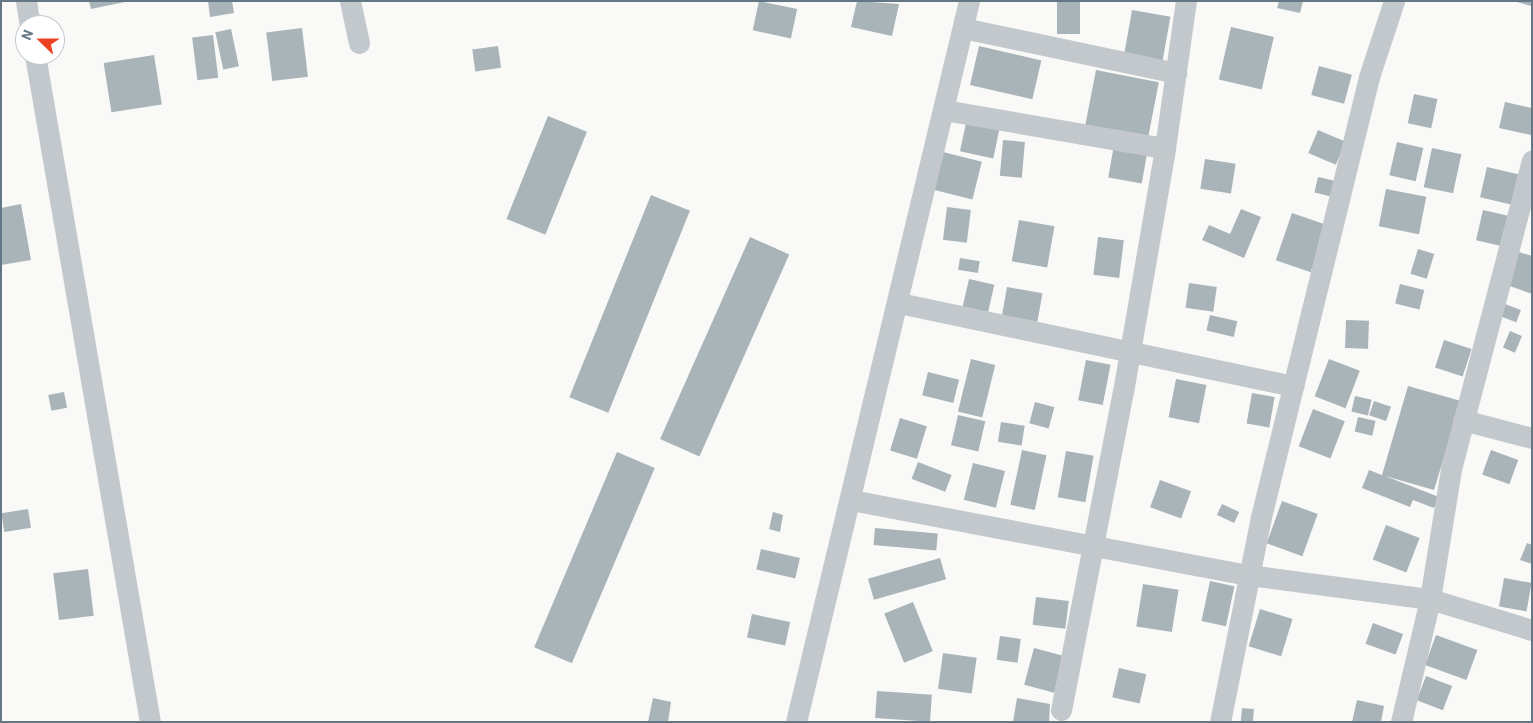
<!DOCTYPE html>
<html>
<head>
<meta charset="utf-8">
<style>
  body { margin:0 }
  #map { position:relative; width:1533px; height:723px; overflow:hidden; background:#f9f9f7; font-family:Barlow,sans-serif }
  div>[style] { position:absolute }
  .building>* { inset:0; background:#a9b4b9; transform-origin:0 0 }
  .street>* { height:21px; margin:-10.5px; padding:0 10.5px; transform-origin:10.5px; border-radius:10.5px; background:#c2c8cb }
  span { translate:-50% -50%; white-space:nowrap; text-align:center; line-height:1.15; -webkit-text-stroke:5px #fff; paint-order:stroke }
  .frame { position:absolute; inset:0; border:2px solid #637884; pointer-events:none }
  .north { position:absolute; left:15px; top:15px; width:50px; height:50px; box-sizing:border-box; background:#fff; border:1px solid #c1c9ce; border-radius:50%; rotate:292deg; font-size:14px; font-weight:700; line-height:20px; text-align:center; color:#637884 }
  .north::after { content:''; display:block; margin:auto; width:18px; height:22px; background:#ed4123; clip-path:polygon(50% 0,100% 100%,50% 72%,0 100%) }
</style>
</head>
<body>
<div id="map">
  <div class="building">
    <div style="clip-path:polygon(89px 1px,125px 1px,125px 2px,91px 9px)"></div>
    <div style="clip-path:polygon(208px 1px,232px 1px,234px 13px,210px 17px)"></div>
    <div style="left:759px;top:1px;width:39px;height:30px;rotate:12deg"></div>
    <div style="clip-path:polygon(857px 1px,899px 4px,892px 36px,851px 27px)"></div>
    <div style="left:1057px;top:1px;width:23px;height:33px"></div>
    <div style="clip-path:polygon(1279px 1px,1303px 1px,1300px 13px,1277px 8px)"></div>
    <div style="clip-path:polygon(1513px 1px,1532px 1px,1532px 2px,1531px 6px)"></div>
    <div style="left:1132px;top:10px;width:39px;height:46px;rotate:10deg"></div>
    <div style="left:1231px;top:27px;width:44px;height:54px;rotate:13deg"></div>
    <div style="left:302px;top:28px;width:49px;height:36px;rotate:83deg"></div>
    <div style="left:231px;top:29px;width:38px;height:16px;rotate:78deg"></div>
    <div style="left:213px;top:35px;width:43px;height:21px;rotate:83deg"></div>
    <div style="left:498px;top:46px;width:22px;height:26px;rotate:82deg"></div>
    <div style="left:979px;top:46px;width:64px;height:40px;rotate:13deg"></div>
    <div style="left:154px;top:55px;width:50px;height:51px;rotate:81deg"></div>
    <div style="left:1319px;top:66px;width:34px;height:30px;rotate:15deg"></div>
    <div style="left:1096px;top:70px;width:64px;height:56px;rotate:11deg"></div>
    <div style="left:1414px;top:94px;width:24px;height:30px;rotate:12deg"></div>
    <div style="clip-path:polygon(1505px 102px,1532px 108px,1531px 135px,1499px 128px)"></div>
    <div style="left:548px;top:116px;width:42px;height:111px;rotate:22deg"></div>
    <div style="left:966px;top:123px;width:34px;height:29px;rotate:12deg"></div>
    <div style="left:1318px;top:130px;width:30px;height:25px;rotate:23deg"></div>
    <div style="left:1003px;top:140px;width:22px;height:36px;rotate:5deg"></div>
    <div style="left:1397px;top:142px;width:27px;height:34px;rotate:13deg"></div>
    <div style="left:1114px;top:145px;width:34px;height:33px;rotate:10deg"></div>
    <div style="left:1432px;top:148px;width:30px;height:40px;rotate:12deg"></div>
    <div style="left:943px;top:152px;width:40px;height:39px;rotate:14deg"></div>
    <div style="left:1205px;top:159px;width:31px;height:30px;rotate:9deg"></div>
    <div style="left:1487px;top:167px;width:32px;height:31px;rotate:13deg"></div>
    <div style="left:1318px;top:177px;width:17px;height:16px;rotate:13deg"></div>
    <div style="left:1386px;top:189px;width:41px;height:38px;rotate:11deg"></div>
    <div style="left:651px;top:195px;width:42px;height:218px;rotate:22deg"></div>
    <div style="clip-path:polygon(21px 204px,31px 260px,1px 265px,1px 208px)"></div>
    <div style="left:947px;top:207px;width:24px;height:33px;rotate:7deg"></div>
    <div style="clip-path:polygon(1241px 209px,1261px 217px,1244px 258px,1202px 240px,1209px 225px,1230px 234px)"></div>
    <div style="left:1483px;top:210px;width:28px;height:31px;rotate:13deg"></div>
    <div style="left:1292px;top:213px;width:37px;height:50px;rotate:19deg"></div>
    <div style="left:1019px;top:220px;width:36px;height:42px;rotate:10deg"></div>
    <div style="left:750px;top:237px;width:43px;height:221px;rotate:24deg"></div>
    <div style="left:1098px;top:237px;width:26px;height:38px;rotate:7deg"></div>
    <div style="left:1418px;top:249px;width:17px;height:26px;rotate:17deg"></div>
    <div style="clip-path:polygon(1516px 251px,1532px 256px,1532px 294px,1504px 284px)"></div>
    <div style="left:960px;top:258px;width:20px;height:12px;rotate:9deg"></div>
    <div style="left:969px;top:279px;width:26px;height:30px;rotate:13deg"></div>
    <div style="left:1189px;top:283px;width:28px;height:25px;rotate:8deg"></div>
    <div style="left:1400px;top:284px;width:25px;height:20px;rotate:14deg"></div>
    <div style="left:1007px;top:287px;width:36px;height:29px;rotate:10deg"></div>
    <div style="left:1505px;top:304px;width:17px;height:13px;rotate:21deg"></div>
    <div style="left:1210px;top:315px;width:28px;height:16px;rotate:13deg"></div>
    <div style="left:1346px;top:320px;width:23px;height:28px;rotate:2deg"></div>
    <div style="left:1510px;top:331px;width:13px;height:18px;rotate:23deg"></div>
    <div style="left:1444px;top:340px;width:29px;height:29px;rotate:18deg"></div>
    <div style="left:971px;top:359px;width:25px;height:54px;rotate:14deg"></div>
    <div style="left:1329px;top:359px;width:33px;height:40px;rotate:21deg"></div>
    <div style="left:1086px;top:360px;width:25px;height:41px;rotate:11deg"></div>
    <div style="left:928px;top:372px;width:32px;height:24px;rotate:14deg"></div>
    <div style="left:1176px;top:379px;width:31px;height:39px;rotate:11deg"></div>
    <div style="clip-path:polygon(1408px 386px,1461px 401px,1434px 490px,1385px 476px,1439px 497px,1434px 508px,1413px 500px,1410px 507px,1362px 488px,1369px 470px,1382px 475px)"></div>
    <div style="left:64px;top:392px;width:16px;height:16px;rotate:79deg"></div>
    <div style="left:1252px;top:393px;width:23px;height:31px;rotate:10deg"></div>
    <div style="left:1355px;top:396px;width:17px;height:16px;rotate:13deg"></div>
    <div style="left:1374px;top:401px;width:18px;height:15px;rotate:19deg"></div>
    <div style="left:1035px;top:402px;width:20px;height:22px;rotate:15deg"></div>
    <div style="left:1313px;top:409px;width:34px;height:40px;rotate:21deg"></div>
    <div style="left:958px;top:415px;width:28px;height:31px;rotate:13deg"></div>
    <div style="left:1358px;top:417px;width:18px;height:15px;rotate:13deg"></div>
    <div style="left:900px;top:418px;width:28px;height:34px;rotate:17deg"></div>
    <div style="left:1001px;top:422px;width:24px;height:20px;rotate:9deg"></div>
    <div style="left:1022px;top:450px;width:25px;height:56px;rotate:12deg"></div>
    <div style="left:1491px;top:450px;width:29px;height:26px;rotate:20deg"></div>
    <div style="left:1066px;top:451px;width:28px;height:47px;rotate:10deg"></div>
    <div style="left:617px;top:452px;width:41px;height:212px;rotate:23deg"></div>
    <div style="left:918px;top:462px;width:36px;height:18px;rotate:21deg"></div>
    <div style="left:973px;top:463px;width:33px;height:38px;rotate:14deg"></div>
    <div style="left:1160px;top:480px;width:33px;height:29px;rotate:20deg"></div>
    <div style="left:1282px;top:501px;width:38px;height:45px;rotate:20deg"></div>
    <div style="left:1222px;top:504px;width:19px;height:12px;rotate:25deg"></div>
    <div style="left:28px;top:509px;width:19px;height:27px;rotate:81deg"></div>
    <div style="clip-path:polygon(773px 512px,783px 515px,780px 532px,769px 529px)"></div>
    <div style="left:1386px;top:525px;width:36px;height:37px;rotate:21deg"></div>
    <div style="left:875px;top:528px;width:63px;height:17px;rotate:5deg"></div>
    <div style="clip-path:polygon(1527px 543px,1532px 545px,1532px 564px,1520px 560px)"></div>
    <div style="left:761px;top:549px;width:40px;height:21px;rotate:13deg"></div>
    <div style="left:940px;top:558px;width:22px;height:75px;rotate:74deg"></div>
    <div style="left:88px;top:569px;width:47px;height:35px;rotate:83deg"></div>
    <div style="left:1504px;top:578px;width:28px;height:29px;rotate:10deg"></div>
    <div style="left:1210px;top:581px;width:25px;height:41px;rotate:12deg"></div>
    <div style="left:1143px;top:584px;width:36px;height:43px;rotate:9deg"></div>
    <div style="left:1036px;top:597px;width:33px;height:28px;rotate:7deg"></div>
    <div style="left:913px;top:602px;width:53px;height:31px;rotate:68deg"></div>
    <div style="left:1260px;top:609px;width:34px;height:39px;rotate:17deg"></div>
    <div style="left:752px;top:614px;width:39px;height:24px;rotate:12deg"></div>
    <div style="left:1373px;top:623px;width:32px;height:22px;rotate:20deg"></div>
    <div style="left:1436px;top:635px;width:44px;height:32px;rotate:20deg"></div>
    <div style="left:1000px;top:636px;width:21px;height:24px;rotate:8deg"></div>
    <div style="left:1034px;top:648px;width:31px;height:38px;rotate:15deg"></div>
    <div style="left:943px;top:653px;width:34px;height:36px;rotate:8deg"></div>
    <div style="left:1119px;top:668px;width:28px;height:30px;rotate:13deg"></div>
    <div style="left:1426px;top:676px;width:28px;height:26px;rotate:21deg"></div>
    <div style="left:877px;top:691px;width:55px;height:27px;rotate:4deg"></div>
    <div style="clip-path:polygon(653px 698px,671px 702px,668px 722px,648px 722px)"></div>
    <div style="clip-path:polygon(1017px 698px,1050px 704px,1049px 722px,1013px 722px)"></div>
    <div style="clip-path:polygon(1357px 700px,1384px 706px,1381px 722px,1352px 722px)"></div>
    <div style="left:1242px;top:708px;width:12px;height:14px;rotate:5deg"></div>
  </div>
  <div class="street">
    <div style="left:26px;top:1px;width:24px;rotate:81deg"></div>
    <div style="left:350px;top:1px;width:43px;rotate:77.9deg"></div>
    <div style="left:963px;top:28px;width:218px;rotate:11.9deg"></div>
    <div style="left:35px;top:55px;width:677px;rotate:80.22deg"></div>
    <div style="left:944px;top:110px;width:224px;rotate:9.8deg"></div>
    <div style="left:899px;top:303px;width:403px;rotate:11.9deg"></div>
    <div style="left:1463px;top:420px;width:71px;rotate:14.6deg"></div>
    <div style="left:851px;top:500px;width:405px;rotate:10.7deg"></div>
    <div style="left:1249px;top:575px;width:183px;rotate:7.6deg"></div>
    <div style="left:1430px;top:599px;width:107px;rotate:16.9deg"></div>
    <div style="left:1061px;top:710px;width:324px;rotate:-79deg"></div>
    <div style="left:1123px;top:392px;width:248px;rotate:-80.2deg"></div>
    <div style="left:1165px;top:148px;width:148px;rotate:-81.9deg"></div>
    <div style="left:796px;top:722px;width:741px;rotate:-76.51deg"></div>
    <div style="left:1220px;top:722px;width:209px;rotate:-78.7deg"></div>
    <div style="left:1261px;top:517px;width:453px;rotate:-76.2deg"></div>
    <div style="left:1369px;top:77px;width:80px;rotate:-71.8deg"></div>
    <div style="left:1401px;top:722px;width:126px;rotate:-76.7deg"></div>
    <div style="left:1430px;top:599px;width:132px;rotate:-80.8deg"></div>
    <div style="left:1451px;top:469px;width:319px;rotate:-75.3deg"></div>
  </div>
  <div class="frame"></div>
  <div class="north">N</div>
</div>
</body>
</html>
